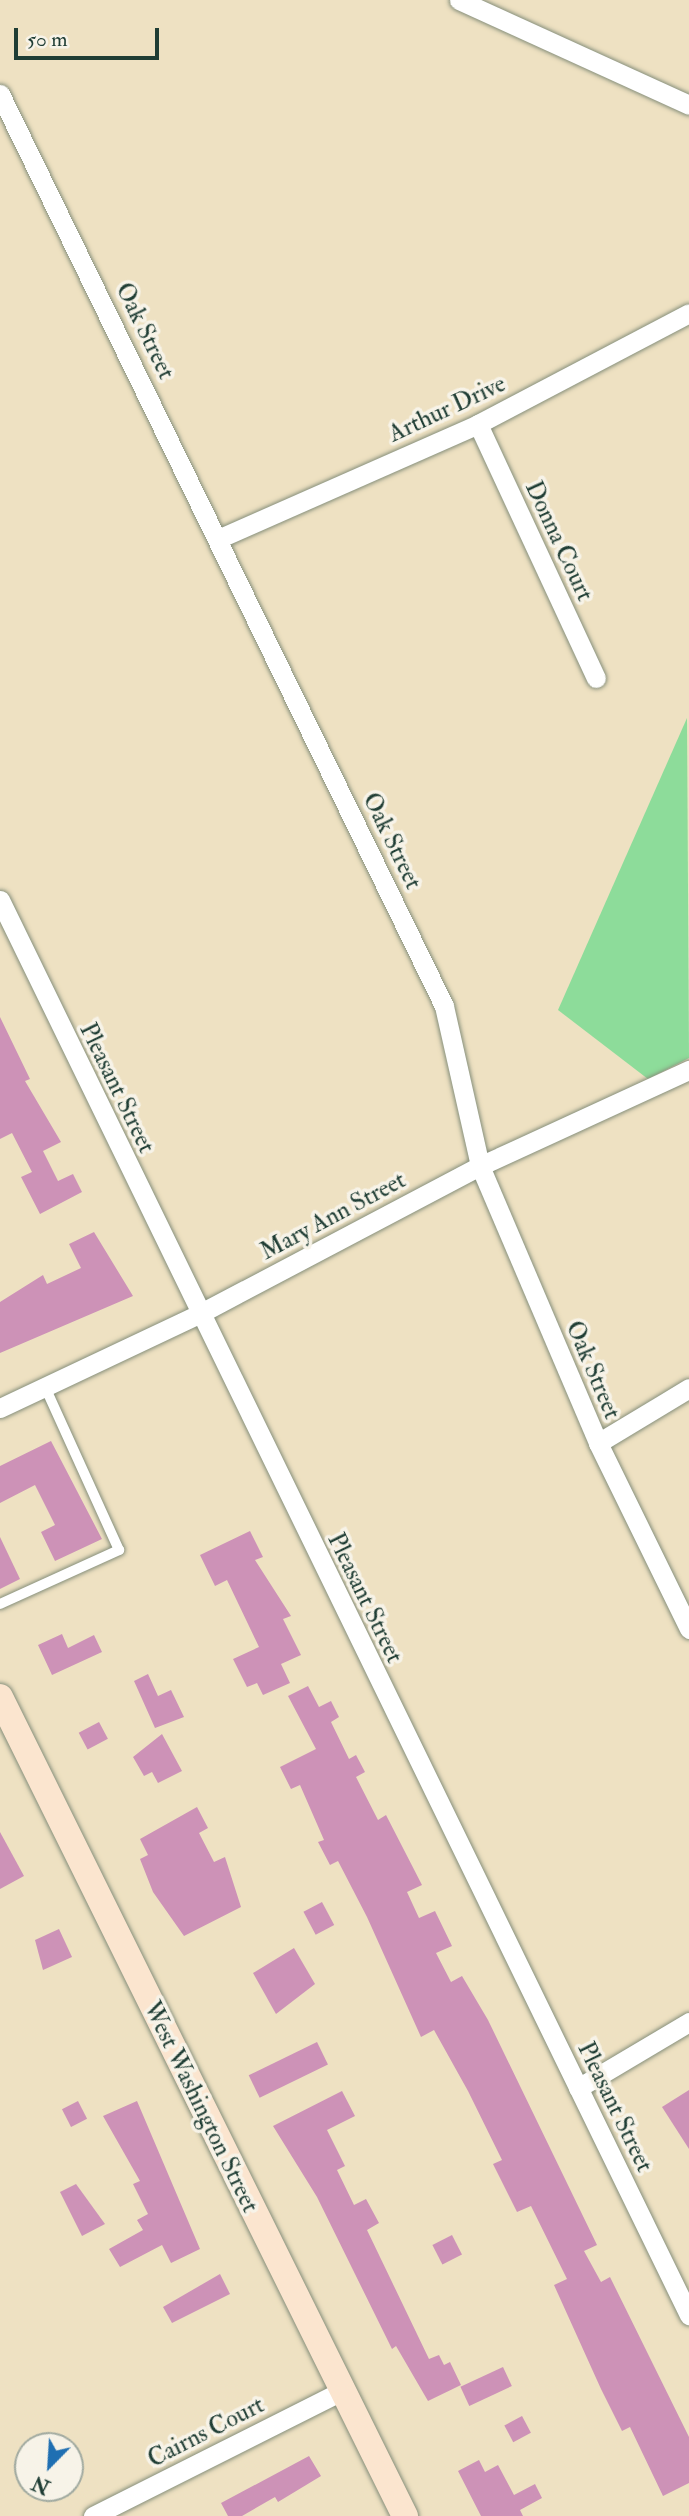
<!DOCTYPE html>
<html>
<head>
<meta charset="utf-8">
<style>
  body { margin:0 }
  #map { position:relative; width:689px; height:2516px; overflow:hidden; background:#eee1c2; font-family:"IM FELL Double Pica",serif }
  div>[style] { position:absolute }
  .green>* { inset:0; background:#8ddc9a }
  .building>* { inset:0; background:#cd92b7; transform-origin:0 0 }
  .roads { filter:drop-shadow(0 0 2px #868f7b) drop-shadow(0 0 2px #868f7b) }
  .lane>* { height:10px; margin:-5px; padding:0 5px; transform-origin:5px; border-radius:5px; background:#fff }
  .street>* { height:19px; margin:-9.5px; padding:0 9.5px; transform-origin:9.5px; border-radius:9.5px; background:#fff }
  .secondary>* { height:26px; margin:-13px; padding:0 13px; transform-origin:13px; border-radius:13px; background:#fbe5cf }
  span { translate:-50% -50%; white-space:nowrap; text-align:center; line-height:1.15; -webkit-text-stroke:7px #f7f3e8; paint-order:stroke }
  .street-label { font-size:24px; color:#1f3d34 }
  .north { position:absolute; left:14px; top:2432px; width:70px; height:70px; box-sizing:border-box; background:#f7f3e8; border:2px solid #a1aaa0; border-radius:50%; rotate:204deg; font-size:19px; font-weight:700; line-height:28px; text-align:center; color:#1f3d34 }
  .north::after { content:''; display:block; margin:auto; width:24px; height:32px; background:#1f6fb2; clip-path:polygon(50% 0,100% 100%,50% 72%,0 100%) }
  .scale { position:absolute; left:14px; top:28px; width:145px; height:32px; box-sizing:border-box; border:4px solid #1f3d34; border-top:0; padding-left:9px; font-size:21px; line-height:24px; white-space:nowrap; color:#1f3d34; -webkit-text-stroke:5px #f7f3e8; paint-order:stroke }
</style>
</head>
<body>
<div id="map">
  <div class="green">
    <div style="clip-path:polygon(687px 718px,689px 1058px,648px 1079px,558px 1010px)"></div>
  </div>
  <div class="building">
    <div style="clip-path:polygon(0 1017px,30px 1079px,25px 1081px,61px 1142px,43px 1151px,58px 1181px,73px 1174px,82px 1192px,40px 1214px,21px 1177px,32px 1172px,12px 1133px,0 1139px)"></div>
    <div style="clip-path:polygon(94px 1232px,133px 1296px,0 1353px,0 1302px,43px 1275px,47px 1284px,81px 1268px,69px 1244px)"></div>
    <div style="clip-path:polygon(51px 1441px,102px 1539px,55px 1561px,41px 1532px,55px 1525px,35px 1485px,0 1503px,0 1466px)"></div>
    <div style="clip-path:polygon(250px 1531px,263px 1557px,255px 1560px,291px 1616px,283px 1619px,301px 1655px,281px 1664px,290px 1683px,263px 1695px,257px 1683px,247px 1687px,233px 1659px,259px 1647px,227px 1580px,215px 1586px,200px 1555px)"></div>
    <div style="clip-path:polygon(0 1537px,20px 1579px,0 1589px)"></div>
    <div style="clip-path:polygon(62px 1634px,68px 1648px,94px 1635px,102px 1652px,52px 1675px,38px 1645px)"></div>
    <div style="clip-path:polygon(148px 1674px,158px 1696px,171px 1690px,184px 1717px,155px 1728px,134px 1681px)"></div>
    <div style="clip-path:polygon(308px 1686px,319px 1707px,331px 1701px,339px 1717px,331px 1722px,349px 1759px,356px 1755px,365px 1772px,356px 1777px,378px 1820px,386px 1815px,422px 1885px,407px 1892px,419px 1918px,435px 1911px,452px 1946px,436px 1953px,451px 1982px,462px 1976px,488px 2020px,597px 2245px,584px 2251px,601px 2282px,610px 2277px,689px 2437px,689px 2483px,663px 2496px,630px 2427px,622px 2431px,601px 2389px,554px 2285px,567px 2279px,531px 2206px,517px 2212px,493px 2164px,502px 2160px,468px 2091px,434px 2030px,421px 2037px,367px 1917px,338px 1861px,330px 1865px,318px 1842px,324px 1840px,300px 1785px,291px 1789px,280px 1767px,316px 1749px,288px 1696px)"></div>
    <div style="left:99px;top:1722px;width:19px;height:23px;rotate:62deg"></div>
    <div style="clip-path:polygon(162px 1734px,182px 1771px,158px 1783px,152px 1772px,144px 1776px,133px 1757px)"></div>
    <div style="clip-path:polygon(197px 1807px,208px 1828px,199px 1833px,214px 1862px,225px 1857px,241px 1907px,184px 1936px,153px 1892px,140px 1859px,148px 1855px,140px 1839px)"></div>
    <div style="clip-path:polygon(0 1832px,24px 1876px,0 1889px)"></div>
    <div style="left:322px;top:1902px;width:26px;height:21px;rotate:62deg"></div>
    <div style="clip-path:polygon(59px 1929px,72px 1957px,43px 1970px,35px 1940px)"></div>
    <div style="clip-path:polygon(294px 1948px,315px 1984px,276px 2014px,253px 1973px)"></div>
    <div style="left:317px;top:2042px;width:25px;height:76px;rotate:64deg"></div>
    <div style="clip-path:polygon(689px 2090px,689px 2149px,662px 2107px)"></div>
    <div style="clip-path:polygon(342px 2091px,355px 2116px,327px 2130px,345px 2166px,337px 2170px,354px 2205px,366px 2199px,379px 2223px,367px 2230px,429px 2359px,439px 2355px,444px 2365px,450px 2362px,461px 2385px,428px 2401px,396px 2346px,392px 2349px,317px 2197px,273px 2126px)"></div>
    <div style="left:78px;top:2101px;width:20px;height:18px;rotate:63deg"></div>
    <div style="clip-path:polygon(137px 2101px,200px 2249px,171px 2263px,162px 2245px,120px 2267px,109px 2249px,143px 2230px,137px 2220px,148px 2214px,133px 2184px,140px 2181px,103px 2116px)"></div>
    <div style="clip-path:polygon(76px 2184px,105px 2224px,82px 2236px,60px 2192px)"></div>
    <div style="left:452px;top:2235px;width:22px;height:22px;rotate:63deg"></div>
    <div style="clip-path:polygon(220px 2274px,230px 2294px,172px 2323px,163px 2307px)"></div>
    <div style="left:503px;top:2367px;width:21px;height:47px;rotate:65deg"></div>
    <div style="left:522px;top:2416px;width:19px;height:20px;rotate:62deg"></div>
    <div style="clip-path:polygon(309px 2456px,321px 2476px,278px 2502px,275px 2497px,242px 2516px,228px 2516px,221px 2503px)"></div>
    <div style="clip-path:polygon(479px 2460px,485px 2472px,498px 2465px,514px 2495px,535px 2484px,542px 2498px,520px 2510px,523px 2516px,481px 2516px,458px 2471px)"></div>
  </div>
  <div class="roads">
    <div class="lane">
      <div style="left:0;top:1604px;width:131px;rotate:-24.4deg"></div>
      <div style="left:119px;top:1550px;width:179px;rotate:-114.4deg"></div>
    </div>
    <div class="street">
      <div style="left:459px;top:0;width:253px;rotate:24.5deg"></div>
      <div style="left:0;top:94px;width:1014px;rotate:64.04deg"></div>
      <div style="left:444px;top:1006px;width:164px;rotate:77.3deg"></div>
      <div style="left:480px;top:1166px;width:301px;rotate:66.9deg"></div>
      <div style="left:598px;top:1443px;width:207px;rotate:63.9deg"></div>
      <div style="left:478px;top:424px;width:280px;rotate:65.1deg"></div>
      <div style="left:220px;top:538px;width:282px;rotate:-23.8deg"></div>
      <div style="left:478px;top:424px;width:238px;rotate:-27.7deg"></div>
      <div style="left:0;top:900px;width:1574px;rotate:64.04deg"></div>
      <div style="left:0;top:1408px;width:220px;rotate:-25.3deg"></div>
      <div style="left:199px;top:1314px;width:318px;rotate:-27.8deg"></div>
      <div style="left:480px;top:1166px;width:230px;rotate:-24.7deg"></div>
      <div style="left:598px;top:1443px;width:106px;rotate:-31.1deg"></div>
      <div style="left:578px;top:2088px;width:129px;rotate:-30.7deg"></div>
      <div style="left:93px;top:2516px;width:276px;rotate:-26.7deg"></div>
    </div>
    <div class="secondary">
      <div style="left:0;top:1697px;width:914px;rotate:63.69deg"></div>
    </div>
  </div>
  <div class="street-label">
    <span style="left:145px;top:331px;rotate:64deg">Oak Street</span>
    <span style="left:447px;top:409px;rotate:-25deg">Arthur Drive</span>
    <span style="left:559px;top:541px;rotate:65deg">Donna Court</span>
    <span style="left:392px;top:841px;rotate:64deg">Oak Street</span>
    <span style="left:117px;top:1088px;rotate:64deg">Pleasant Street</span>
    <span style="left:333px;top:1216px;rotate:-28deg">Mary Ann Street</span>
    <span style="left:593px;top:1370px;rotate:67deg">Oak Street</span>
    <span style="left:365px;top:1598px;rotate:64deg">Pleasant Street</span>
    <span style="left:201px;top:2107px;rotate:64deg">West Washington Street</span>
    <span style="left:615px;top:2107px;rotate:64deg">Pleasant Street</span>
    <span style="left:206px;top:2432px;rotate:-27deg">Cairns Court</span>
  </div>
  <div class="north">N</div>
  <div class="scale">50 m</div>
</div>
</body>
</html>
